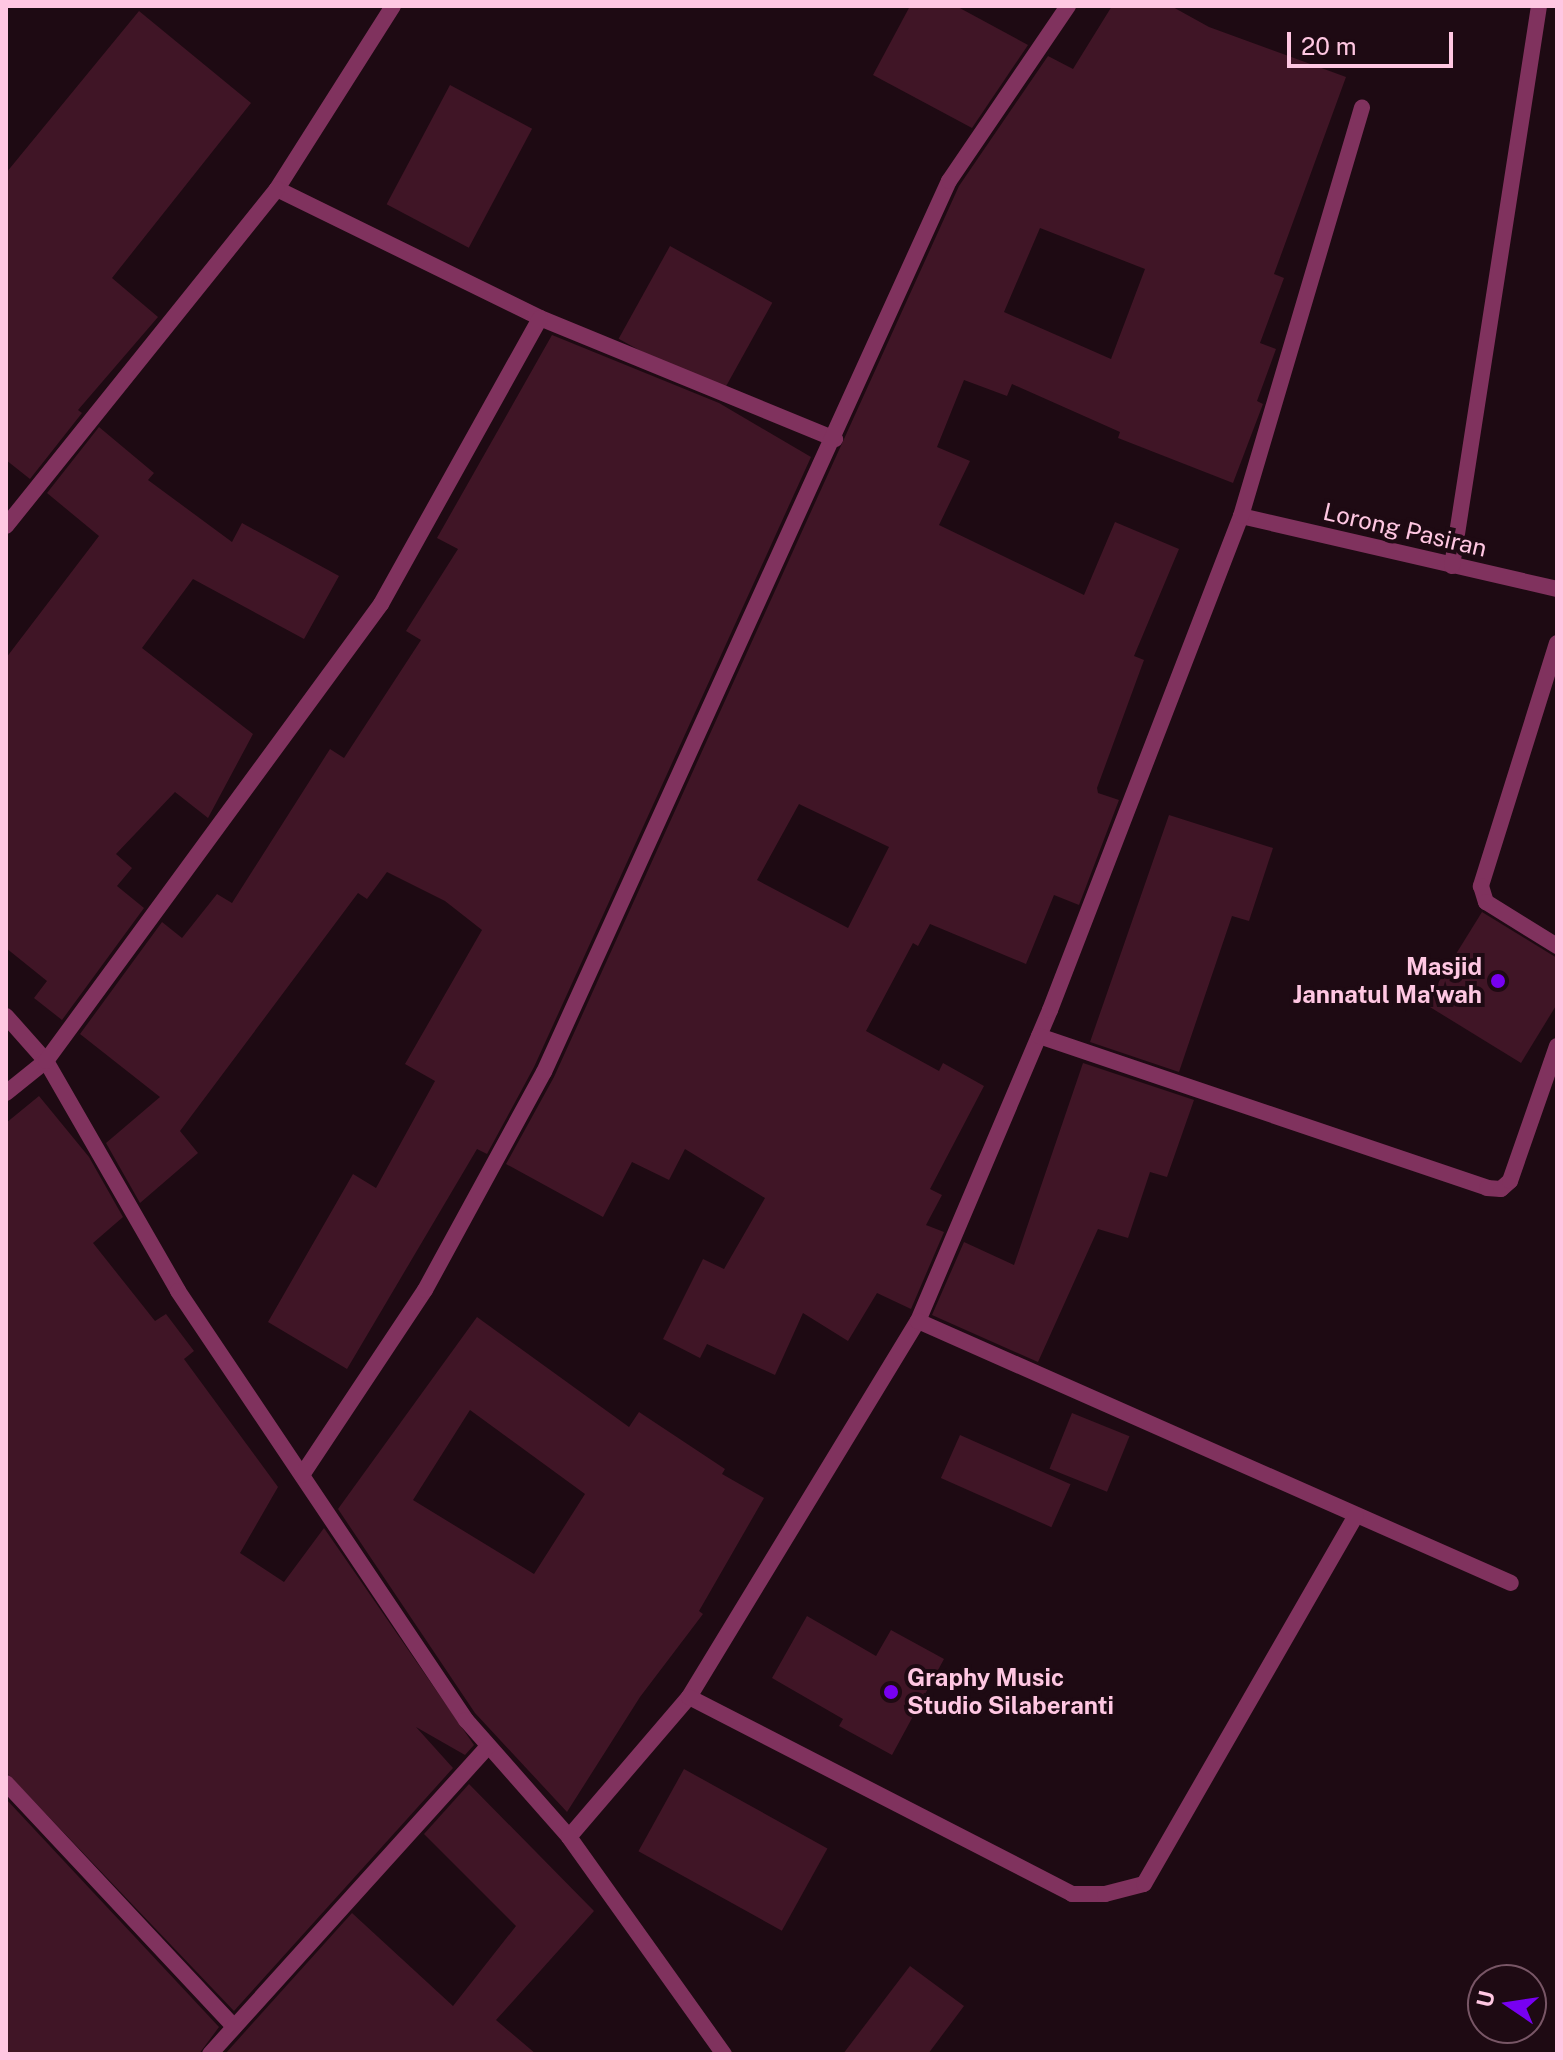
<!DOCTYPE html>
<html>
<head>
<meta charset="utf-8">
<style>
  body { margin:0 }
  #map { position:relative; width:1563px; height:2060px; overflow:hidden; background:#1e0a13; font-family:"Public Sans",sans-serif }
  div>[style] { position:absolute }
  .building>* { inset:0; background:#401526; transform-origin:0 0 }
  .minor>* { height:16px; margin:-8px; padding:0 8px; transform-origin:8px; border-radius:8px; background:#80325e }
  .dots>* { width:22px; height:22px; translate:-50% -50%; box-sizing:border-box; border:4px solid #1e0a13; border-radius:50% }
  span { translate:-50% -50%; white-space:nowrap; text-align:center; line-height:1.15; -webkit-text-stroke:8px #1e0a13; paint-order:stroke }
  .street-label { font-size:24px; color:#ffc7e2 }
  .poi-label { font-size:24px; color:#ffc7e2; font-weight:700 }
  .right { translate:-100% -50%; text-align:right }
  .left { translate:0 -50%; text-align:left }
  .frame { position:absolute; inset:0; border:8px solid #ffc7e2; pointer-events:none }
  .north { position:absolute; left:1467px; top:1964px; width:80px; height:80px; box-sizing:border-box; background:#1e0a13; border:2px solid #785666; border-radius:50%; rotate:283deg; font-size:22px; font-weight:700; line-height:32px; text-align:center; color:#ffc7e2 }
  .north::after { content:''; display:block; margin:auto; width:28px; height:36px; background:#7800f2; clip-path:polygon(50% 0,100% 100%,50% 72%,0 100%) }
  .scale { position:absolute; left:1287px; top:32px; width:166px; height:36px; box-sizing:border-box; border:4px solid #ffc7e2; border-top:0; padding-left:10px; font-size:24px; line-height:28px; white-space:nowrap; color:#ffc7e2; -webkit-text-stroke:6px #1e0a13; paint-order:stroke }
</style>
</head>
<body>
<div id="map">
  <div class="building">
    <div style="clip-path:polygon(910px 6px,956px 6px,1028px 45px,972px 128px,873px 75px)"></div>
    <div style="clip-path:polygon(evenodd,1112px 6px,1171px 6px,1209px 27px,1346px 77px,1274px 274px,1284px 278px,1260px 343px,1276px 349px,1257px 401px,1263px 404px,1233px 483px,1118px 438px,1120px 432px,1012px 384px,1007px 396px,964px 380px,937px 447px,970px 461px,939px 525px,1084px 595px,1115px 522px,1179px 549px,1134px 656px,1144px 660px,1097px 788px,1098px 793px,1119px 800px,1079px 905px,1054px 895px,1026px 964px,930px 924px,918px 946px,913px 943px,866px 1031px,939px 1071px,943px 1063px,984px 1086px,930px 1189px,942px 1195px,926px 1225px,944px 1232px,911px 1309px,877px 1293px,848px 1341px,803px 1313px,775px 1375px,707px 1344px,700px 1358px,663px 1339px,703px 1259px,724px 1269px,765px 1198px,685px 1149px,669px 1180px,632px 1162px,603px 1217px,506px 1164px,554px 1077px,959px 186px,1048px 56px,1073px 69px,1112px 6px,1040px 228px,1145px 269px,1111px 359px,1004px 312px,1040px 228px,1112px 6px,799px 804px,889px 847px,848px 928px,757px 880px,799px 804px)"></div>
    <div style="clip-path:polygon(139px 11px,251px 103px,112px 278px,158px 317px,78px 410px,82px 413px,30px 479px,6px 460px,6px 173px)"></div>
    <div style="left:450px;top:85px;width:93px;height:135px;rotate:28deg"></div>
    <div style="left:670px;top:246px;width:117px;height:106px;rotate:29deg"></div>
    <div style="clip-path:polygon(552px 335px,719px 403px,811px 457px,534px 1067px,487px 1154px,477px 1149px,347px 1369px,268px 1322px,353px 1174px,376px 1188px,435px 1081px,405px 1064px,482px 930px,445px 901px,387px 872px,367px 899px,358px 893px,180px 1131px,198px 1153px,140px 1203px,106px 1143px,160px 1097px,80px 1034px,162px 922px,182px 938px,217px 894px,232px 903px,330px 749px,344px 758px,421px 640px,406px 631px,458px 549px,437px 538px)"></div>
    <div style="clip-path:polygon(99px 427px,154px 473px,148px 480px,232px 542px,242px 523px,339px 576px,304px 639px,193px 579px,142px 648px,253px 734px,208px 818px,175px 792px,116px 854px,132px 868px,117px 886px,144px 908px,62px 1020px,34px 998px,47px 981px,6px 948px,6px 658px,99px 536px,47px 493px)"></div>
    <div style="clip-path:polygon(1169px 815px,1273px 848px,1249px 921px,1232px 916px,1179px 1072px,1090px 1042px)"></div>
    <div style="clip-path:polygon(1482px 912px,1557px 958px,1557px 1004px,1521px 1063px,1425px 1004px)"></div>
    <div style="clip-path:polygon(1083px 1063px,1194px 1100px,1167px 1177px,1150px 1172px,1128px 1238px,1098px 1229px,1038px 1362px,932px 1315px,964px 1242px,1014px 1265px)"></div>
    <div style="clip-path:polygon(39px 1096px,89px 1157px,123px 1217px,93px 1243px,155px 1321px,166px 1314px,194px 1351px,184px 1359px,278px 1487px,240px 1553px,284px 1582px,324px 1528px,474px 1745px,465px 1755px,416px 1727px,453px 1768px,234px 2011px,6px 1772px,6px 1123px)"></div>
    <div style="clip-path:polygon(evenodd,477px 1317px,629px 1427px,639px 1412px,725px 1469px,722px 1474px,764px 1498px,699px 1611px,703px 1614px,640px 1697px,567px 1812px,475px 1713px,338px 1509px,477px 1317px,470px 1410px,585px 1494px,534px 1574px,413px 1500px,470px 1410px)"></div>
    <div style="left:1072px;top:1413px;width:62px;height:60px;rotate:22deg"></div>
    <div style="left:960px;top:1435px;width:121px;height:47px;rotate:24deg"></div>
    <div style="clip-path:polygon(807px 1616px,876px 1656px,891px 1630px,944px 1659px,892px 1755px,839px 1726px,843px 1719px,772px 1678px)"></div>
    <div style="left:684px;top:1769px;width:164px;height:94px;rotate:29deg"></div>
    <div style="clip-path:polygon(469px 1784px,594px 1911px,496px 2020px,536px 2054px,225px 2054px,352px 1913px,453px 2006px,516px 1926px,424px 1834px)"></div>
    <div style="clip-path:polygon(6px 1799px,219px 2027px,199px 2054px,6px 2054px)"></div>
    <div style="clip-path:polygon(910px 1966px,964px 2006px,928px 2054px,843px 2054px)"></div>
  </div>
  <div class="minor">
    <div style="left:393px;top:6px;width:217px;rotate:122.4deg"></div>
    <div style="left:277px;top:189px;width:293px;rotate:26.1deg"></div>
    <div style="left:540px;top:318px;width:319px;rotate:22.3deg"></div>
    <div style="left:1241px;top:516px;width:324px;rotate:13deg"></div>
    <div style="left:6px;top:526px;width:432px;rotate:-51.2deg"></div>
    <div style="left:1452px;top:566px;width:567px;rotate:-81.17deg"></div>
    <div style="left:1557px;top:643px;width:255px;rotate:107.4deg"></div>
    <div style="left:1481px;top:886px;width:17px;rotate:73deg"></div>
    <div style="left:1486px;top:902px;width:84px;rotate:31.8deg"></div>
    <div style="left:6px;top:1016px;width:60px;rotate:48.4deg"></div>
    <div style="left:46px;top:1061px;width:265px;rotate:60.1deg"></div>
    <div style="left:178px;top:1291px;width:517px;rotate:56.13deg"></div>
    <div style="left:466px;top:1720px;width:156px;rotate:48.6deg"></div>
    <div style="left:569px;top:1837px;width:184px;rotate:-49.4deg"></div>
    <div style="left:689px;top:1697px;width:440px;rotate:-58.7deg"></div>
    <div style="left:918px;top:1321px;width:338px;rotate:-67deg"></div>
    <div style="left:1050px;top:1010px;width:530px;rotate:-68.86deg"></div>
    <div style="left:1241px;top:516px;width:426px;rotate:-73.5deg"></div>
    <div style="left:1039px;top:1036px;width:473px;rotate:18.7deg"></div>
    <div style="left:1487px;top:1188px;width:14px;rotate:4deg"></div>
    <div style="left:1501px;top:1189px;width:12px;rotate:-42deg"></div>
    <div style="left:1510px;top:1181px;width:143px;rotate:-70.8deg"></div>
    <div style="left:6px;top:1093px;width:51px;rotate:-38.7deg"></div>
    <div style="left:46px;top:1061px;width:567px;rotate:-53.76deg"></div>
    <div style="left:381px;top:604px;width:327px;rotate:-60.9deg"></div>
    <div style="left:918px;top:1321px;width:648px;rotate:23.84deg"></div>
    <div style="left:302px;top:1475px;width:222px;rotate:-56.4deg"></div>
    <div style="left:425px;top:1290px;width:248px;rotate:-61.4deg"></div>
    <div style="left:544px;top:1072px;width:979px;rotate:-65.56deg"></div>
    <div style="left:949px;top:181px;width:212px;rotate:-55.8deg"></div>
    <div style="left:689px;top:1697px;width:431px;rotate:27.2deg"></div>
    <div style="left:1072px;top:1894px;width:33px"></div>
    <div style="left:1105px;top:1894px;width:40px;rotate:-14.4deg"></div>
    <div style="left:1144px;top:1884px;width:425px;rotate:-60.1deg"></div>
    <div style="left:6px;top:1783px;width:334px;rotate:46.9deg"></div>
    <div style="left:569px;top:1837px;width:267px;rotate:54.5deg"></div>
    <div style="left:210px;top:2054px;width:415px;rotate:-47.9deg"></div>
  </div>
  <div class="dots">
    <div style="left:1498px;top:981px;background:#7800f2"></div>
    <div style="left:891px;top:1692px;background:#7800f2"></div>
  </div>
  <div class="street-label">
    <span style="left:1405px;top:530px;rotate:13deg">Lorong Pasiran</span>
  </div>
  <div class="poi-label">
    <span class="right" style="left:1482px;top:981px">Masjid<br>Jannatul Ma'wah</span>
    <span class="left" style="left:907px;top:1692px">Graphy Music<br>Studio Silaberanti</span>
  </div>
  <div class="frame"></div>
  <div class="north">U</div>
  <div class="scale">20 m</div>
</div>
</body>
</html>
